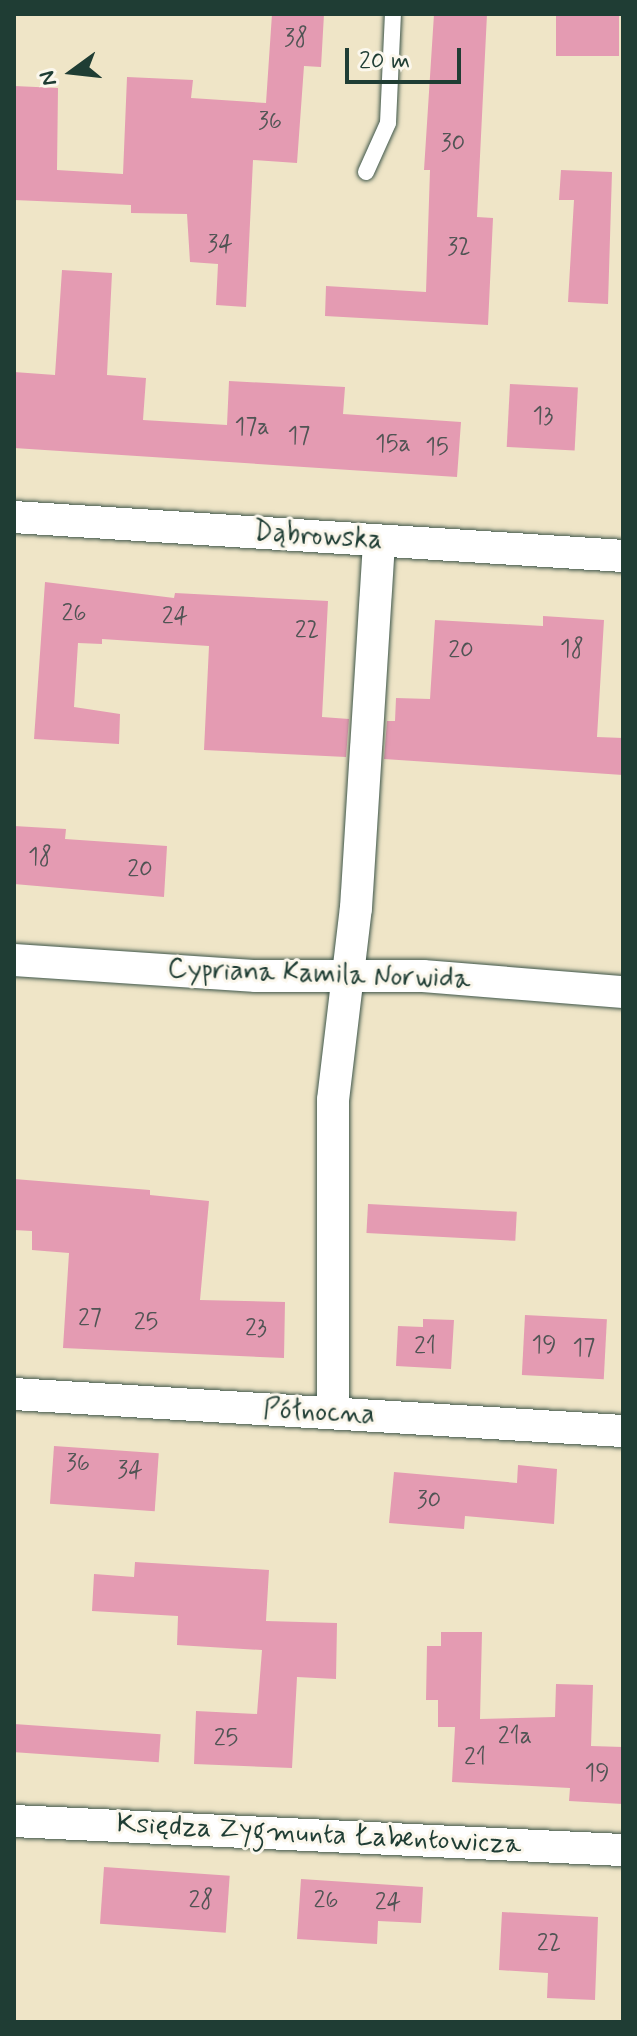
<!DOCTYPE html>
<html>
<head>
<meta charset="utf-8">
<style>
  body { margin:0 }
  #map { position:relative; width:637px; height:2036px; overflow:hidden; background:#efe5c7; font-family:Mynerve,sans-serif }
  div>[style] { position:absolute }
  .building>* { inset:0; background:#e49bb2; transform-origin:0 0 }
  .roads { filter:drop-shadow(0 0 2px #3e564a) drop-shadow(0 0 2px #3e564a) }
  .service>* { height:16px; margin:-8px; padding:0 8px; transform-origin:8px; border-radius:8px; background:#fff }
  .minor>* { height:32px; margin:-16px; padding:0 16px; transform-origin:16px; border-radius:16px; background:#fff }
  span { translate:-50% -50%; white-space:nowrap; text-align:center; line-height:1.15; -webkit-text-stroke:6px #fbf7ec; paint-order:stroke }
  .number-label { font-size:24px; color:#505454 }
  .number-label span { -webkit-text-stroke-width:0 }
  .street-label { font-size:28px; color:#1f3d34 }
  .frame { position:absolute; inset:0; border:16px solid #1f3d34; pointer-events:none }
  .north { position:absolute; left:32px; top:32px; width:80px; height:80px; -webkit-text-stroke:6px #fbf7ec; paint-order:stroke; rotate:255deg; font-size:22px; font-weight:700; line-height:32px; text-align:center; color:#1f3d34 }
  .north::after { content:''; display:block; margin:auto; width:28px; height:36px; background:#1f3d34; clip-path:polygon(50% 0,100% 100%,50% 72%,0 100%) }
  .scale { position:absolute; left:345px; top:48px; width:116px; height:36px; box-sizing:border-box; border:4px solid #1f3d34; border-top:0; padding-left:10px; font-size:24px; line-height:28px; white-space:nowrap; color:#1f3d34; -webkit-text-stroke:6px #fbf7ec; paint-order:stroke }
</style>
</head>
<body>
<div id="map">
  <div class="building">
    <div style="clip-path:polygon(272px 14px,324px 14px,321px 67px,304px 66px,297px 163px,253px 160px,246px 307px,216px 305px,218px 264px,190px 262px,187px 214px,131px 213px,131px 205px,14px 200px,14px 86px,58px 88px,57px 170px,123px 174px,127px 77px,193px 80px,191px 98px,266px 103px)"></div>
    <div style="clip-path:polygon(434px 14px,487px 14px,477px 217px,493px 218px,488px 325px,325px 316px,326px 286px,426px 292px,430px 170px,424px 170px)"></div>
    <div style="left:556px;top:14px;width:63px;height:42px"></div>
    <div style="clip-path:polygon(561px 170px,612px 172px,608px 304px,568px 302px,574px 200px,559px 200px)"></div>
    <div style="clip-path:polygon(62px 270px,112px 273px,107px 375px,146px 378px,143px 420px,227px 425px,229px 381px,345px 387px,343px 414px,461px 422px,457px 477px,14px 448px,14px 372px,55px 375px)"></div>
    <div style="left:510px;top:384px;width:68px;height:63px;rotate:3deg"></div>
    <div style="clip-path:polygon(45px 582px,174px 598px,175px 593px,328px 601px,322px 717px,349px 719px,346px 757px,204px 750px,209px 646px,102px 639px,102px 644px,78px 643px,74px 707px,120px 714px,119px 744px,34px 739px)"></div>
    <div style="clip-path:polygon(543px 616px,604px 620px,597px 737px,623px 738px,623px 775px,384px 759px,387px 721px,395px 721px,396px 698px,430px 699px,435px 620px,543px 626px)"></div>
    <div style="clip-path:polygon(14px 826px,66px 829px,65px 839px,167px 846px,164px 897px,14px 884px)"></div>
    <div style="clip-path:polygon(14px 1179px,150px 1190px,150px 1195px,209px 1201px,200px 1300px,285px 1302px,284px 1358px,63px 1348px,69px 1253px,32px 1250px,32px 1231px,14px 1230px)"></div>
    <div style="left:368px;top:1204px;width:149px;height:29px;rotate:3deg"></div>
    <div style="left:525px;top:1315px;width:82px;height:60px;rotate:3deg"></div>
    <div style="clip-path:polygon(423px 1319px,454px 1320px,451px 1369px,396px 1366px,398px 1326px,423px 1327px)"></div>
    <div style="left:54px;top:1446px;width:105px;height:58px;rotate:4deg"></div>
    <div style="clip-path:polygon(518px 1465px,557px 1469px,554px 1524px,465px 1516px,464px 1529px,389px 1523px,394px 1472px,517px 1483px)"></div>
    <div style="clip-path:polygon(135px 1562px,269px 1570px,266px 1621px,337px 1623px,336px 1679px,297px 1677px,292px 1768px,194px 1764px,196px 1711px,257px 1714px,262px 1650px,177px 1645px,178px 1616px,92px 1611px,94px 1574px,134px 1577px)"></div>
    <div style="clip-path:polygon(441px 1632px,482px 1632px,480px 1719px,555px 1717px,556px 1684px,593px 1685px,591px 1746px,623px 1747px,623px 1804px,569px 1801px,570px 1788px,452px 1782px,455px 1727px,438px 1727px,438px 1700px,426px 1700px,427px 1646px,441px 1646px)"></div>
    <div style="left:14px;top:1724px;width:147px;height:28px;rotate:4deg"></div>
    <div style="left:104px;top:1867px;width:126px;height:57px;rotate:4deg"></div>
    <div style="clip-path:polygon(301px 1879px,423px 1887px,421px 1923px,378px 1921px,377px 1944px,297px 1939px)"></div>
    <div style="clip-path:polygon(502px 1912px,598px 1917px,595px 2000px,547px 1998px,548px 1973px,499px 1970px)"></div>
  </div>
  <div class="roads">
    <div class="service">
      <div style="left:366px;top:172px;width:54px;rotate:-65.8deg"></div>
      <div style="left:388px;top:123px;width:109px;rotate:-87.4deg"></div>
    </div>
    <div class="minor">
      <div style="left:14px;top:517px;width:610px;rotate:3.66deg"></div>
      <div style="left:14px;top:960px;width:243px;rotate:3.8deg"></div>
      <div style="left:256px;top:976px;width:167px"></div>
      <div style="left:423px;top:976px;width:201px;rotate:4.6deg"></div>
      <div style="left:14px;top:1394px;width:610px;rotate:3.48deg"></div>
      <div style="left:333px;top:1413px;width:313px;rotate:-90deg"></div>
      <div style="left:333px;top:1100px;width:193px;rotate:-83.2deg"></div>
      <div style="left:356px;top:908px;width:368px;rotate:-86.4deg"></div>
      <div style="left:14px;top:1821px;width:610px;rotate:2.73deg"></div>
    </div>
  </div>
  <div class="number-label">
    <span style="left:296px;top:39px">38</span>
    <span style="left:270px;top:122px">36</span>
    <span style="left:453px;top:144px">30</span>
    <span style="left:220px;top:245px">34</span>
    <span style="left:459px;top:248px">32</span>
    <span style="left:543px;top:417px">13</span>
    <span style="left:252px;top:428px">17a</span>
    <span style="left:299px;top:437px">17</span>
    <span style="left:393px;top:445px">15a</span>
    <span style="left:437px;top:448px">15</span>
    <span style="left:74px;top:614px">26</span>
    <span style="left:175px;top:617px">24</span>
    <span style="left:307px;top:631px">22</span>
    <span style="left:572px;top:650px">18</span>
    <span style="left:461px;top:651px">20</span>
    <span style="left:40px;top:858px">18</span>
    <span style="left:140px;top:870px">20</span>
    <span style="left:90px;top:1319px">27</span>
    <span style="left:146px;top:1323px">25</span>
    <span style="left:256px;top:1329px">23</span>
    <span style="left:544px;top:1346px">19</span>
    <span style="left:425px;top:1347px">21</span>
    <span style="left:584px;top:1349px">17</span>
    <span style="left:78px;top:1464px">36</span>
    <span style="left:130px;top:1471px">34</span>
    <span style="left:429px;top:1501px">30</span>
    <span style="left:515px;top:1737px">21a</span>
    <span style="left:226px;top:1739px">25</span>
    <span style="left:475px;top:1758px">21</span>
    <span style="left:597px;top:1774px">19</span>
    <span style="left:201px;top:1901px">28</span>
    <span style="left:326px;top:1901px">26</span>
    <span style="left:388px;top:1903px">24</span>
    <span style="left:549px;top:1944px">22</span>
  </div>
  <div class="street-label">
    <span style="left:318px;top:537px;rotate:4deg">Dąbrowska</span>
    <span style="left:319px;top:975px;rotate:2deg">Cypriana Kamila Norwida</span>
    <span style="left:319px;top:1413px;rotate:3deg">Północna</span>
    <span style="left:319px;top:1835px;rotate:3deg">Księdza Zygmunta Łabentowicza</span>
  </div>
  <div class="frame"></div>
  <div class="north">N</div>
  <div class="scale">20 m</div>
</div>
</body>
</html>
